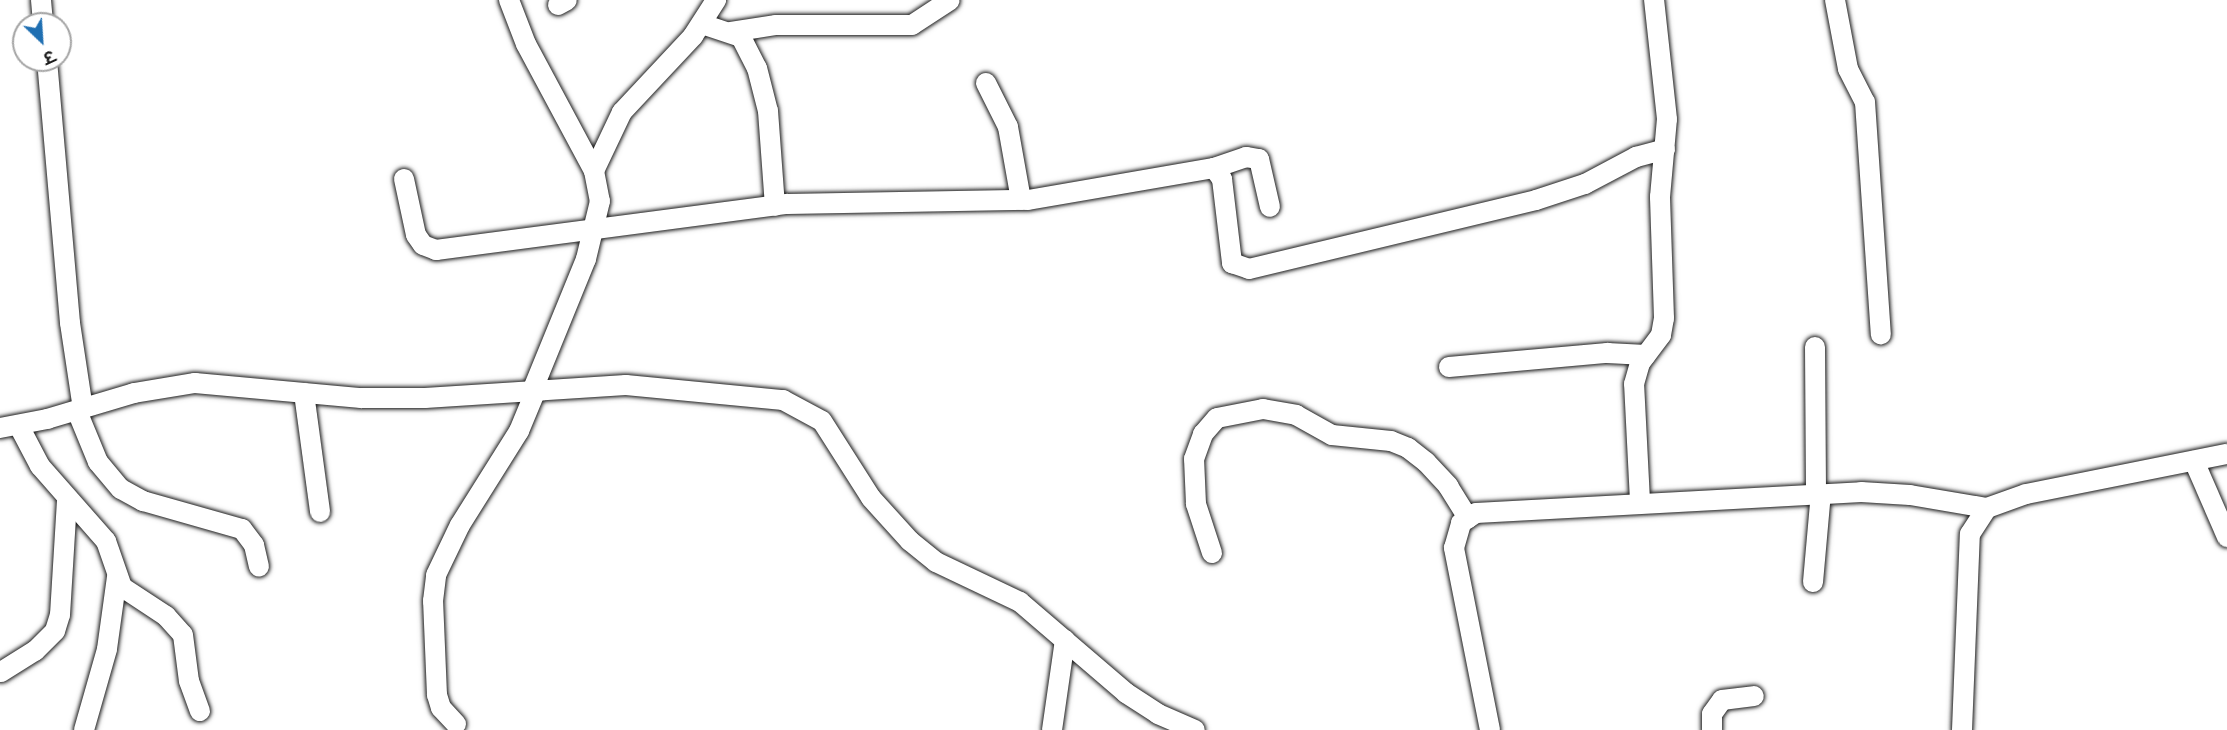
<!DOCTYPE html>
<html>
<head>
<meta charset="utf-8">
<style>
  body { margin:0 }
  #map { position:relative; width:2227px; height:730px; overflow:hidden; background:#fff; font-family:Caveat,"Playpen Sans Deva",sans-serif }
  div>[style] { position:absolute }
  .roads { filter:drop-shadow(0 0 2px #1c1c1c) drop-shadow(0 0 2px #1c1c1c) }
  .minor>* { height:20px; margin:-10px; padding:0 10px; transform-origin:10px; border-radius:10px; background:#fff }
  span { translate:-50% -50%; white-space:nowrap; text-align:center; line-height:1.15; -webkit-text-stroke:4.5px #fff; paint-order:stroke }
  .north { position:absolute; left:12px; top:12px; width:60px; height:60px; box-sizing:border-box; background:#fff; border:2px solid #a4a4a4; border-radius:50%; rotate:155deg; font-size:16px; font-weight:700; line-height:24px; text-align:center; color:#1c1c1c }
  .north::after { content:''; display:block; margin:auto; width:21px; height:27px; background:#1f6fb2; clip-path:polygon(50% 0,100% 100%,50% 72%,0 100%) }
</style>
</head>
<body>
<div id="map">
  <div class="roads">
    <div class="minor">
      <div style="left:41px;top:0;width:24px;rotate:85deg"></div>
      <div style="left:509px;top:0;width:47px;rotate:68.9deg"></div>
      <div style="left:526px;top:44px;width:144px;rotate:61.8deg"></div>
      <div style="left:594px;top:171px;width:31px;rotate:79deg"></div>
      <div style="left:600px;top:201px;width:60px;rotate:103.6deg"></div>
      <div style="left:586px;top:259px;width:143px;rotate:112.2deg"></div>
      <div style="left:1835px;top:0;width:70px;rotate:79.3deg"></div>
      <div style="left:1848px;top:69px;width:37px;rotate:63deg"></div>
      <div style="left:1865px;top:102px;width:233px;rotate:86.1deg"></div>
      <div style="left:558px;top:5px;width:10px;rotate:-29deg"></div>
      <div style="left:702px;top:24px;width:41px;rotate:18.4deg"></div>
      <div style="left:741px;top:37px;width:35px;rotate:63deg"></div>
      <div style="left:757px;top:68px;width:44px;rotate:75.7deg"></div>
      <div style="left:768px;top:111px;width:95px;rotate:85.8deg"></div>
      <div style="left:731px;top:32px;width:46px;rotate:-8.8deg"></div>
      <div style="left:776px;top:25px;width:136px"></div>
      <div style="left:912px;top:25px;width:45px;rotate:-33.3deg"></div>
      <div style="left:47px;top:60px;width:264px;rotate:85deg"></div>
      <div style="left:70px;top:323px;width:87px;rotate:81.4deg"></div>
      <div style="left:986px;top:83px;width:49px;rotate:63.4deg"></div>
      <div style="left:1008px;top:127px;width:74px;rotate:79.9deg"></div>
      <div style="left:1214px;top:168px;width:34px;rotate:-19deg"></div>
      <div style="left:1246px;top:157px;width:13px;rotate:9deg"></div>
      <div style="left:1259px;top:159px;width:49px;rotate:77.1deg"></div>
      <div style="left:594px;top:171px;width:65px;rotate:-64.6deg"></div>
      <div style="left:622px;top:112px;width:104px;rotate:-46.9deg"></div>
      <div style="left:693px;top:36px;width:43px;rotate:-57.4deg"></div>
      <div style="left:404px;top:179px;width:57px;rotate:77.9deg"></div>
      <div style="left:416px;top:235px;width:12px;rotate:55deg"></div>
      <div style="left:423px;top:245px;width:14px;rotate:21deg"></div>
      <div style="left:436px;top:250px;width:354px;rotate:-7.5deg"></div>
      <div style="left:787px;top:204px;width:241px;rotate:-1deg"></div>
      <div style="left:1028px;top:200px;width:189px;rotate:-9.8deg"></div>
      <div style="left:1214px;top:168px;width:14px;rotate:54deg"></div>
      <div style="left:1222px;top:179px;width:85px;rotate:83.2deg"></div>
      <div style="left:1232px;top:263px;width:18px;rotate:19deg"></div>
      <div style="left:1249px;top:269px;width:295px;rotate:-13.5deg"></div>
      <div style="left:1536px;top:200px;width:52px;rotate:-18.1deg"></div>
      <div style="left:1585px;top:184px;width:58px;rotate:-27.9deg"></div>
      <div style="left:1636px;top:157px;width:30px;rotate:-15deg"></div>
      <div style="left:1815px;top:347px;width:146px;rotate:89.6deg"></div>
      <div style="left:1449px;top:367px;width:159px;rotate:-5.1deg"></div>
      <div style="left:1607px;top:353px;width:39px;rotate:3deg"></div>
      <div style="left:304px;top:393px;width:120px;rotate:82.3deg"></div>
      <div style="left:77px;top:411px;width:55px;rotate:67.6deg"></div>
      <div style="left:98px;top:462px;width:35px;rotate:50deg"></div>
      <div style="left:121px;top:489px;width:25px;rotate:29deg"></div>
      <div style="left:143px;top:501px;width:103px;rotate:15.8deg"></div>
      <div style="left:242px;top:529px;width:20px;rotate:53deg"></div>
      <div style="left:254px;top:545px;width:22px;rotate:77deg"></div>
      <div style="left:19px;top:426px;width:45px;rotate:62.3deg"></div>
      <div style="left:40px;top:466px;width:100px;rotate:48.7deg"></div>
      <div style="left:106px;top:541px;width:49px;rotate:70.8deg"></div>
      <div style="left:122px;top:587px;width:53px;rotate:33.4deg"></div>
      <div style="left:166px;top:616px;width:25px;rotate:48deg"></div>
      <div style="left:183px;top:635px;width:46px;rotate:82.6deg"></div>
      <div style="left:189px;top:681px;width:32px;rotate:70deg"></div>
      <div style="left:0;top:428px;width:48px;rotate:-10.8deg"></div>
      <div style="left:47px;top:419px;width:91px;rotate:-16.6deg"></div>
      <div style="left:134px;top:393px;width:62px;rotate:-9.3deg"></div>
      <div style="left:195px;top:383px;width:167px;rotate:5.2deg"></div>
      <div style="left:361px;top:398px;width:64px"></div>
      <div style="left:425px;top:398px;width:201px;rotate:-3.7deg"></div>
      <div style="left:626px;top:385px;width:158px;rotate:5.5deg"></div>
      <div style="left:783px;top:400px;width:44px;rotate:28.3deg"></div>
      <div style="left:822px;top:421px;width:91px;rotate:57.5deg"></div>
      <div style="left:871px;top:498px;width:58px;rotate:47.8deg"></div>
      <div style="left:910px;top:541px;width:33px;rotate:39deg"></div>
      <div style="left:936px;top:562px;width:93px;rotate:25.5deg"></div>
      <div style="left:1020px;top:602px;width:140px;rotate:40.6deg"></div>
      <div style="left:1126px;top:693px;width:38px;rotate:33deg"></div>
      <div style="left:1158px;top:714px;width:40px;rotate:23.4deg"></div>
      <div style="left:2194px;top:461px;width:83px;rotate:66.5deg"></div>
      <div style="left:1640px;top:501px;width:117px;rotate:-92.9deg"></div>
      <div style="left:1634px;top:384px;width:22px;rotate:-74deg"></div>
      <div style="left:1640px;top:363px;width:35px;rotate:-53deg"></div>
      <div style="left:1661px;top:335px;width:17px;rotate:-80deg"></div>
      <div style="left:1664px;top:318px;width:121px;rotate:-91.9deg"></div>
      <div style="left:1660px;top:197px;width:78px;rotate:-84.9deg"></div>
      <div style="left:1667px;top:119px;width:120px;rotate:-96.2deg"></div>
      <div style="left:1212px;top:553px;width:52px;rotate:-108.1deg"></div>
      <div style="left:1196px;top:504px;width:45px;rotate:-92.5deg"></div>
      <div style="left:1194px;top:459px;width:27px;rotate:-70deg"></div>
      <div style="left:1203px;top:434px;width:21px;rotate:-49deg"></div>
      <div style="left:1217px;top:418px;width:47px;rotate:-11.1deg"></div>
      <div style="left:1263px;top:409px;width:34px;rotate:10deg"></div>
      <div style="left:1296px;top:415px;width:41px;rotate:29.1deg"></div>
      <div style="left:1332px;top:435px;width:59px;rotate:5.8deg"></div>
      <div style="left:1391px;top:441px;width:18px;rotate:22deg"></div>
      <div style="left:1408px;top:448px;width:23px;rotate:38deg"></div>
      <div style="left:1426px;top:462px;width:33px;rotate:47deg"></div>
      <div style="left:1448px;top:486px;width:38px;rotate:58deg"></div>
      <div style="left:1813px;top:582px;width:89px;rotate:-84.9deg"></div>
      <div style="left:1px;top:672px;width:40px;rotate:-32deg"></div>
      <div style="left:35px;top:651px;width:28px;rotate:-45deg"></div>
      <div style="left:55px;top:631px;width:17px;rotate:-73deg"></div>
      <div style="left:60px;top:615px;width:116px;rotate:-86.5deg"></div>
      <div style="left:456px;top:724px;width:22px;rotate:-133deg"></div>
      <div style="left:441px;top:708px;width:14px;rotate:-107deg"></div>
      <div style="left:437px;top:695px;width:94px;rotate:-92.4deg"></div>
      <div style="left:433px;top:601px;width:26px;rotate:-83deg"></div>
      <div style="left:436px;top:575px;width:55px;rotate:-64.4deg"></div>
      <div style="left:460px;top:525px;width:111px;rotate:-57.9deg"></div>
      <div style="left:519px;top:431px;width:44px;rotate:-67.5deg"></div>
      <div style="left:84px;top:730px;width:84px;rotate:-74.1deg"></div>
      <div style="left:107px;top:649px;width:73px;rotate:-82.1deg"></div>
      <div style="left:1052px;top:730px;width:91px;rotate:-81.8deg"></div>
      <div style="left:1490px;top:730px;width:186px;rotate:-101.2deg"></div>
      <div style="left:1454px;top:548px;width:26px;rotate:-74deg"></div>
      <div style="left:1461px;top:523px;width:18px;rotate:-34deg"></div>
      <div style="left:1476px;top:513px;width:386px;rotate:-3.1deg"></div>
      <div style="left:1861px;top:492px;width:49px;rotate:3.5deg"></div>
      <div style="left:1910px;top:495px;width:78px;rotate:9.6deg"></div>
      <div style="left:1712px;top:730px;width:16px;rotate:-90deg"></div>
      <div style="left:1712px;top:714px;width:17px;rotate:-54deg"></div>
      <div style="left:1722px;top:700px;width:32px;rotate:-7deg"></div>
      <div style="left:1962px;top:730px;width:196px;rotate:-87.7deg"></div>
      <div style="left:1970px;top:534px;width:31px;rotate:-57deg"></div>
      <div style="left:1987px;top:508px;width:41px;rotate:-19.7deg"></div>
      <div style="left:2026px;top:494px;width:205px;rotate:-11.3deg"></div>
    </div>
  </div>
  <div class="north">उ</div>
</div>
</body>
</html>
